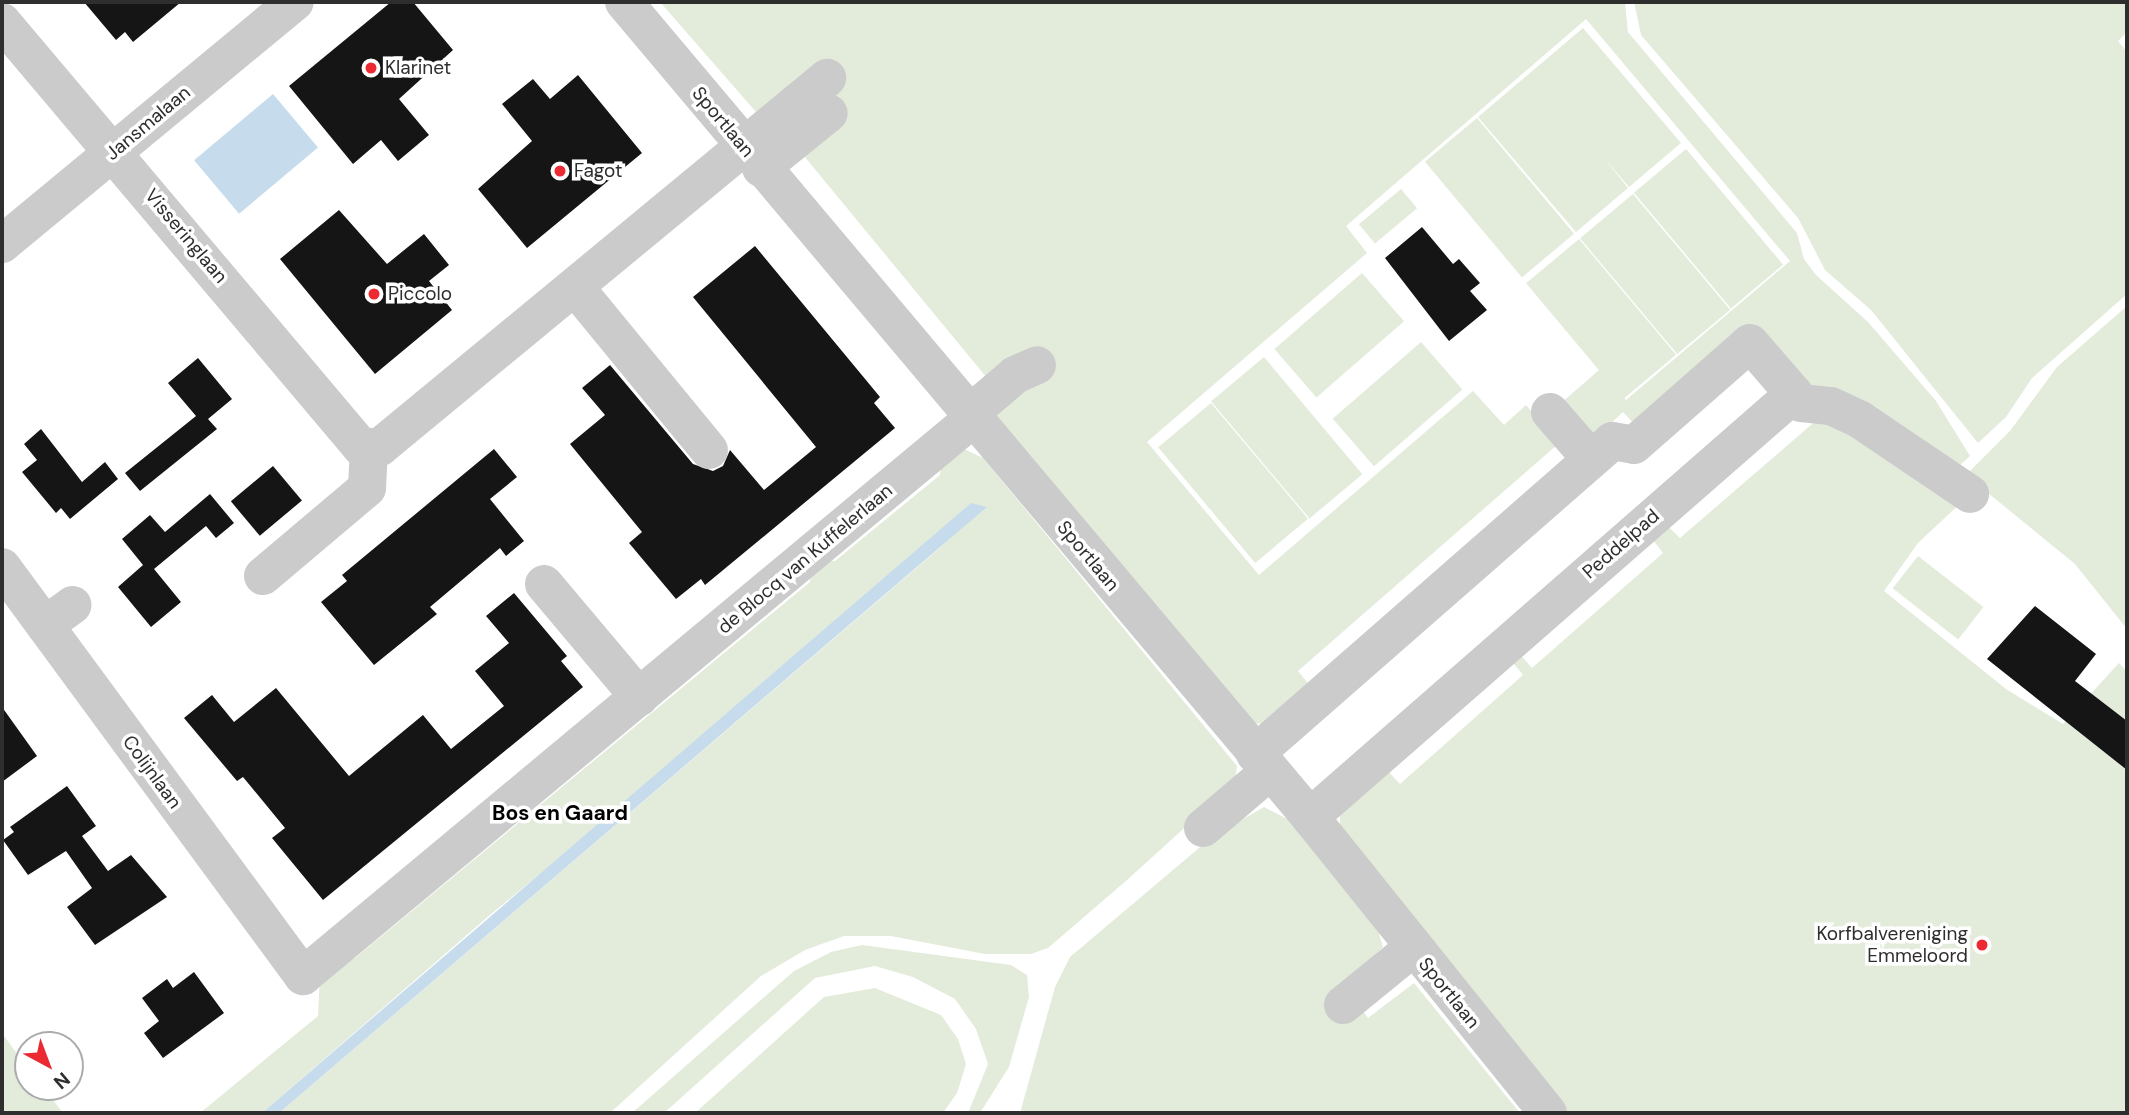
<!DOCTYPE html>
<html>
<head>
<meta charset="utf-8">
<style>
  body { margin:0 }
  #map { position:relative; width:2129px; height:1115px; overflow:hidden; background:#fff; font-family:"DM Sans",sans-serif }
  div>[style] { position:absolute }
  .green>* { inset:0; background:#e3ecdb; transform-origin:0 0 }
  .water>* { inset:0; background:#c6dcec; transform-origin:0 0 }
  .building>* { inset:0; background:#151515; transform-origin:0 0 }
  .minor>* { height:38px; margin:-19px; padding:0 19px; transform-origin:19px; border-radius:19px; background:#cbcbcb }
  .dots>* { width:19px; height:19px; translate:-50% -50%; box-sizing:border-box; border:4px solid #fff; border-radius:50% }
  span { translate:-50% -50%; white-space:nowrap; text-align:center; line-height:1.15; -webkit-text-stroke:7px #fff; paint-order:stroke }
  .poi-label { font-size:19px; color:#2e2e2e }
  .left { translate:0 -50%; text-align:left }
  .right { translate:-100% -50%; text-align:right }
  .street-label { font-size:19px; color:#2e2e2e }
  .neighbourhood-label { font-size:21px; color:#000; font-weight:700 }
  .frame { position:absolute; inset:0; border:4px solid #2e2e2e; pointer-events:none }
  .north { position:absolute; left:14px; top:1031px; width:70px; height:70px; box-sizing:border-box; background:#fff; border:2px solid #ababab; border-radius:50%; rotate:139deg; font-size:19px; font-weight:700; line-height:28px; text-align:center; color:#2e2e2e }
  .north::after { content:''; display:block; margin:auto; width:24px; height:32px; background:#eb2a32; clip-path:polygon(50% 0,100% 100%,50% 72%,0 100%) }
</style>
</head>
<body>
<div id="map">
  <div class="green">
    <div style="clip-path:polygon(660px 2px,1625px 2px,1628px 32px,1797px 233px,1804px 259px,1816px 275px,1868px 322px,1936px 401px,1970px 456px,1959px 466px,1815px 392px,1754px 324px,1637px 427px,1623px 412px,1595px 438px,1560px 404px,1599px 370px,1626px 400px,1790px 261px,1586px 19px,1346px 226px,1367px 253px,1147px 442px,1259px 575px,1473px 391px,1504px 425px,1526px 405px,1558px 444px,1298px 671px,1311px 687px,1266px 723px,1255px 724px,981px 412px,1001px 395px,781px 128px,756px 112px)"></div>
    <div style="clip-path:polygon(1634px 2px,2127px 2px,2127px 32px,2118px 41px,2127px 52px,2127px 294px,2032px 378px,2006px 417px,1978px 443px,1871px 310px,1825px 270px,1798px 218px,1641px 35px)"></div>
    <div style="clip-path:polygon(1583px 28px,1681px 143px,1629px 187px,1604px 158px,1628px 188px,1576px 232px,1478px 117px)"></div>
    <div style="left:1477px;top:118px;width:151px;height:68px;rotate:50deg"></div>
    <div style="left:1686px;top:149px;width:151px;height:68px;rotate:50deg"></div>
    <div style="left:1401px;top:189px;width:25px;height:55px;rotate:50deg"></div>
    <div style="left:1633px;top:194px;width:151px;height:69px;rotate:50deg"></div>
    <div style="left:1579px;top:239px;width:151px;height:69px;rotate:50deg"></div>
    <div style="left:1362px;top:273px;width:64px;height:116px;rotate:49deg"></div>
    <div style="clip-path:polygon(2127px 306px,2127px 629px,2075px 564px,1966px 475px,2010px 431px,2057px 367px)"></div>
    <div style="left:1421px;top:342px;width:63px;height:117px;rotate:49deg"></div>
    <div style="left:1264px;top:357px;width:153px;height:69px;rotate:50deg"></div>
    <div style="left:1211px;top:403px;width:151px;height:69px;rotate:50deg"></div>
    <div style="clip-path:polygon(1819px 418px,1964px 500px,1918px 543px,1884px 591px,2006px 689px,2063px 724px,2119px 663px,2127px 672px,2127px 1113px,1560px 1113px,1340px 837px,1340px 815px,1386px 769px,1400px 784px,1523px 675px,1510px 659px,1518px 652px,1532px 668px,1663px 553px,1650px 536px,1665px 523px,1680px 538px)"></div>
    <div style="clip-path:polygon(962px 448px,983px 458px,1237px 766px,1235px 782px,1127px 880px,1048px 948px,1031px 954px,985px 954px,891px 936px,844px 936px,805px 950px,761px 976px,610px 1113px,279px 1113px,955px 535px,491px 914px,262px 1113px,200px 1113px,318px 1016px,320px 974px,355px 958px,810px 582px,811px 567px,820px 560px,835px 561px,940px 475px,941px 459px)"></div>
    <div style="left:1918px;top:556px;width:83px;height:41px;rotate:38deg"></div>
    <div style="clip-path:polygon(1264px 807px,1289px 820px,1374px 917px,1383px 947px,1344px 986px,1368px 1018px,1414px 983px,1520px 1113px,1020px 1113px,1055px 987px,1070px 957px,1212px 837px)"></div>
    <div style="clip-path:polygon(862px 945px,1011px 965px,1027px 975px,1029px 997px,1009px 1067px,980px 1113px,968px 1113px,988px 1064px,976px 1029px,955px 999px,913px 977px,875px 966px,815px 978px,664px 1113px,632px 1113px,794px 971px,831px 952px)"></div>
    <div style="clip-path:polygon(875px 988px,941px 1015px,958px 1039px,966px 1064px,957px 1093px,943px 1113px,695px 1113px,824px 997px)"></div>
    <div style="clip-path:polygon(2px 1033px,28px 1069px,28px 1087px,43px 1087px,63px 1113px,3px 1113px)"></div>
  </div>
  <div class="water">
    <div style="left:273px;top:94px;width:70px;height:103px;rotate:50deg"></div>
    <div style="clip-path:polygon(971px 503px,987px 507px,279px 1113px,262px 1113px)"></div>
  </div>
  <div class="building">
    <div style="clip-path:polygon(84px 2px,181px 2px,133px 42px,125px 32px,116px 40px)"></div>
    <div style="clip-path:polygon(391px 2px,413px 2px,453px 50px,399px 99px,429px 135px,398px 161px,381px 140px,353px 164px,289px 86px)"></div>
    <div style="clip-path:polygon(578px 75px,642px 153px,527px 248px,478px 189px,532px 141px,502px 104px,533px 79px,550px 99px)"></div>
    <div style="clip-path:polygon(339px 210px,387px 264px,424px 234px,449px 265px,429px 281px,452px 310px,375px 374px,280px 259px)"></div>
    <div style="clip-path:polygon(1422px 227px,1453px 264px,1459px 259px,1480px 283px,1470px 291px,1487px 310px,1449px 341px,1385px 258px)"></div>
    <div style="clip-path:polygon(755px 246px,880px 397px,874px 403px,895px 428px,705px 585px,701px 579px,676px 599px,629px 543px,642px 532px,570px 444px,605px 415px,582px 388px,610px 365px,693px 464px,713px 471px,723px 466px,730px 450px,764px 490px,816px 447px,693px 297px)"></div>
    <div style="clip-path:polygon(198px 358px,232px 399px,208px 419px,217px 429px,140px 491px,125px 473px,196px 416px,168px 383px)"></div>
    <div style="clip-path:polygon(41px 429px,82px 482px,105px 462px,118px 479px,70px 519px,61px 508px,56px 513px,22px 472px,37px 460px,24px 444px)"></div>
    <div style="clip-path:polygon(494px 449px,517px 477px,490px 499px,524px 541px,506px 556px,500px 548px,430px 607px,437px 614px,374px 665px,321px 602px,347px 581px,342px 575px)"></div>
    <div style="left:273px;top:466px;width:45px;height:55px;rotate:50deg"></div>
    <div style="clip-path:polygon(210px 494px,234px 523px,216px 538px,206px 526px,154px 569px,181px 602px,151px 627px,118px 587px,143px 565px,122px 539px,150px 515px,165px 532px)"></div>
    <div style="clip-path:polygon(514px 593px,567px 656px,561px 661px,583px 687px,323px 900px,272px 838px,285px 828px,243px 777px,237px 781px,184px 718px,212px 695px,234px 722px,276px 688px,349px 776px,423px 715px,451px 749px,504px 706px,475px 671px,509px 643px,486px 616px)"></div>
    <div style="clip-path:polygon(2035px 606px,2096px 654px,2075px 681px,2127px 721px,2127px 770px,1987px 659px)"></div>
    <div style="clip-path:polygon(2px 707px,37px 756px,2px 782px)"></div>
    <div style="clip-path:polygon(67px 786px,96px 826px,82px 836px,108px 871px,131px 855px,167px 897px,95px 945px,67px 907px,92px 888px,66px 851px,28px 875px,3px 840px,14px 832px,10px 827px)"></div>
    <div style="clip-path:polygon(194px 972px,224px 1013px,163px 1058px,144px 1033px,159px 1021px,142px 998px,167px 979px,173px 988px)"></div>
  </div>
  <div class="minor">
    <div style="left:624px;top:2px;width:1065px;rotate:49.91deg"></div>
    <div style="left:1310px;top:817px;width:380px;rotate:51.2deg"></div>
    <div style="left:2px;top:22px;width:556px;rotate:49.81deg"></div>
    <div style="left:361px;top:447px;width:19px"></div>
    <div style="left:380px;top:447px;width:580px;rotate:-39.54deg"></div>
    <div style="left:761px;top:168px;width:87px;rotate:-39deg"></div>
    <div style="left:2px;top:244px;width:380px;rotate:-39.6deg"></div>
    <div style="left:575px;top:287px;width:211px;rotate:50.6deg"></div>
    <div style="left:1550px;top:412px;width:62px;rotate:48.9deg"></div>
    <div style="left:967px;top:416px;width:63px;rotate:-40.5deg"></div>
    <div style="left:1015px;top:375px;width:24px;rotate:-24deg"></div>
    <div style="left:2px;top:567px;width:508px;rotate:53.65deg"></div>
    <div style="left:303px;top:976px;width:869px;rotate:-39.77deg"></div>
    <div style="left:263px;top:576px;width:136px;rotate:-40.2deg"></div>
    <div style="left:367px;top:488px;width:41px;rotate:-87.2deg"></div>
    <div style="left:544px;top:584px;width:148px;rotate:49.9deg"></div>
    <div style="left:45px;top:625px;width:34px;rotate:-36deg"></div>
    <div style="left:1255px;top:754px;width:475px;rotate:-41.2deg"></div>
    <div style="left:1612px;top:441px;width:22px;rotate:10deg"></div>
    <div style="left:1634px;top:445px;width:154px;rotate:-41.3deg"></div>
    <div style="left:1750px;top:343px;width:67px;rotate:49.2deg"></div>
    <div style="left:1310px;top:817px;width:643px;rotate:-41.15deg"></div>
    <div style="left:1794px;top:394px;width:11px;rotate:52deg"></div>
    <div style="left:1801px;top:403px;width:30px;rotate:6deg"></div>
    <div style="left:1831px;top:406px;width:31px;rotate:25deg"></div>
    <div style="left:1859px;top:419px;width:134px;rotate:34deg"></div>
    <div style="left:1203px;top:828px;width:88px;rotate:-40.4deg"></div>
    <div style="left:1343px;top:1005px;width:90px;rotate:-39.2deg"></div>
  </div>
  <div class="dots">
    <div style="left:371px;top:68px;background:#eb2a32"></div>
    <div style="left:560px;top:171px;background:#eb2a32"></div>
    <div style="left:374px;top:294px;background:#eb2a32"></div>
    <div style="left:1982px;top:945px;background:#eb2a32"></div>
  </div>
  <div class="poi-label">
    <span class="left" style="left:385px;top:68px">Klarinet</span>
    <span class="left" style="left:574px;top:171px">Fagot</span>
    <span class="left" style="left:388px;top:294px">Piccolo</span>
    <span class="right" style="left:1968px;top:945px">Korfbalvereniging<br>Emmeloord</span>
  </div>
  <div class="street-label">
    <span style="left:723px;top:122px;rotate:50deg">Sportlaan</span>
    <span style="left:148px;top:123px;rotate:-40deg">Jansmalaan</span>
    <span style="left:186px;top:236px;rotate:50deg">Visseringlaan</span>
    <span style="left:1621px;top:544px;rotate:-41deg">Peddelpad</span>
    <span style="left:1088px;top:556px;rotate:50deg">Sportlaan</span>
    <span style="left:805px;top:559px;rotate:-40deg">de Blocq van Kuffelerlaan</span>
    <span style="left:152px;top:772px;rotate:54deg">Colijnlaan</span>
    <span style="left:1449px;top:993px;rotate:51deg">Sportlaan</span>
  </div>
  <div class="neighbourhood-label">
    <span style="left:560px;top:813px">Bos en Gaard</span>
  </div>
  <div class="frame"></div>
  <div class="north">N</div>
</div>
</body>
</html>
